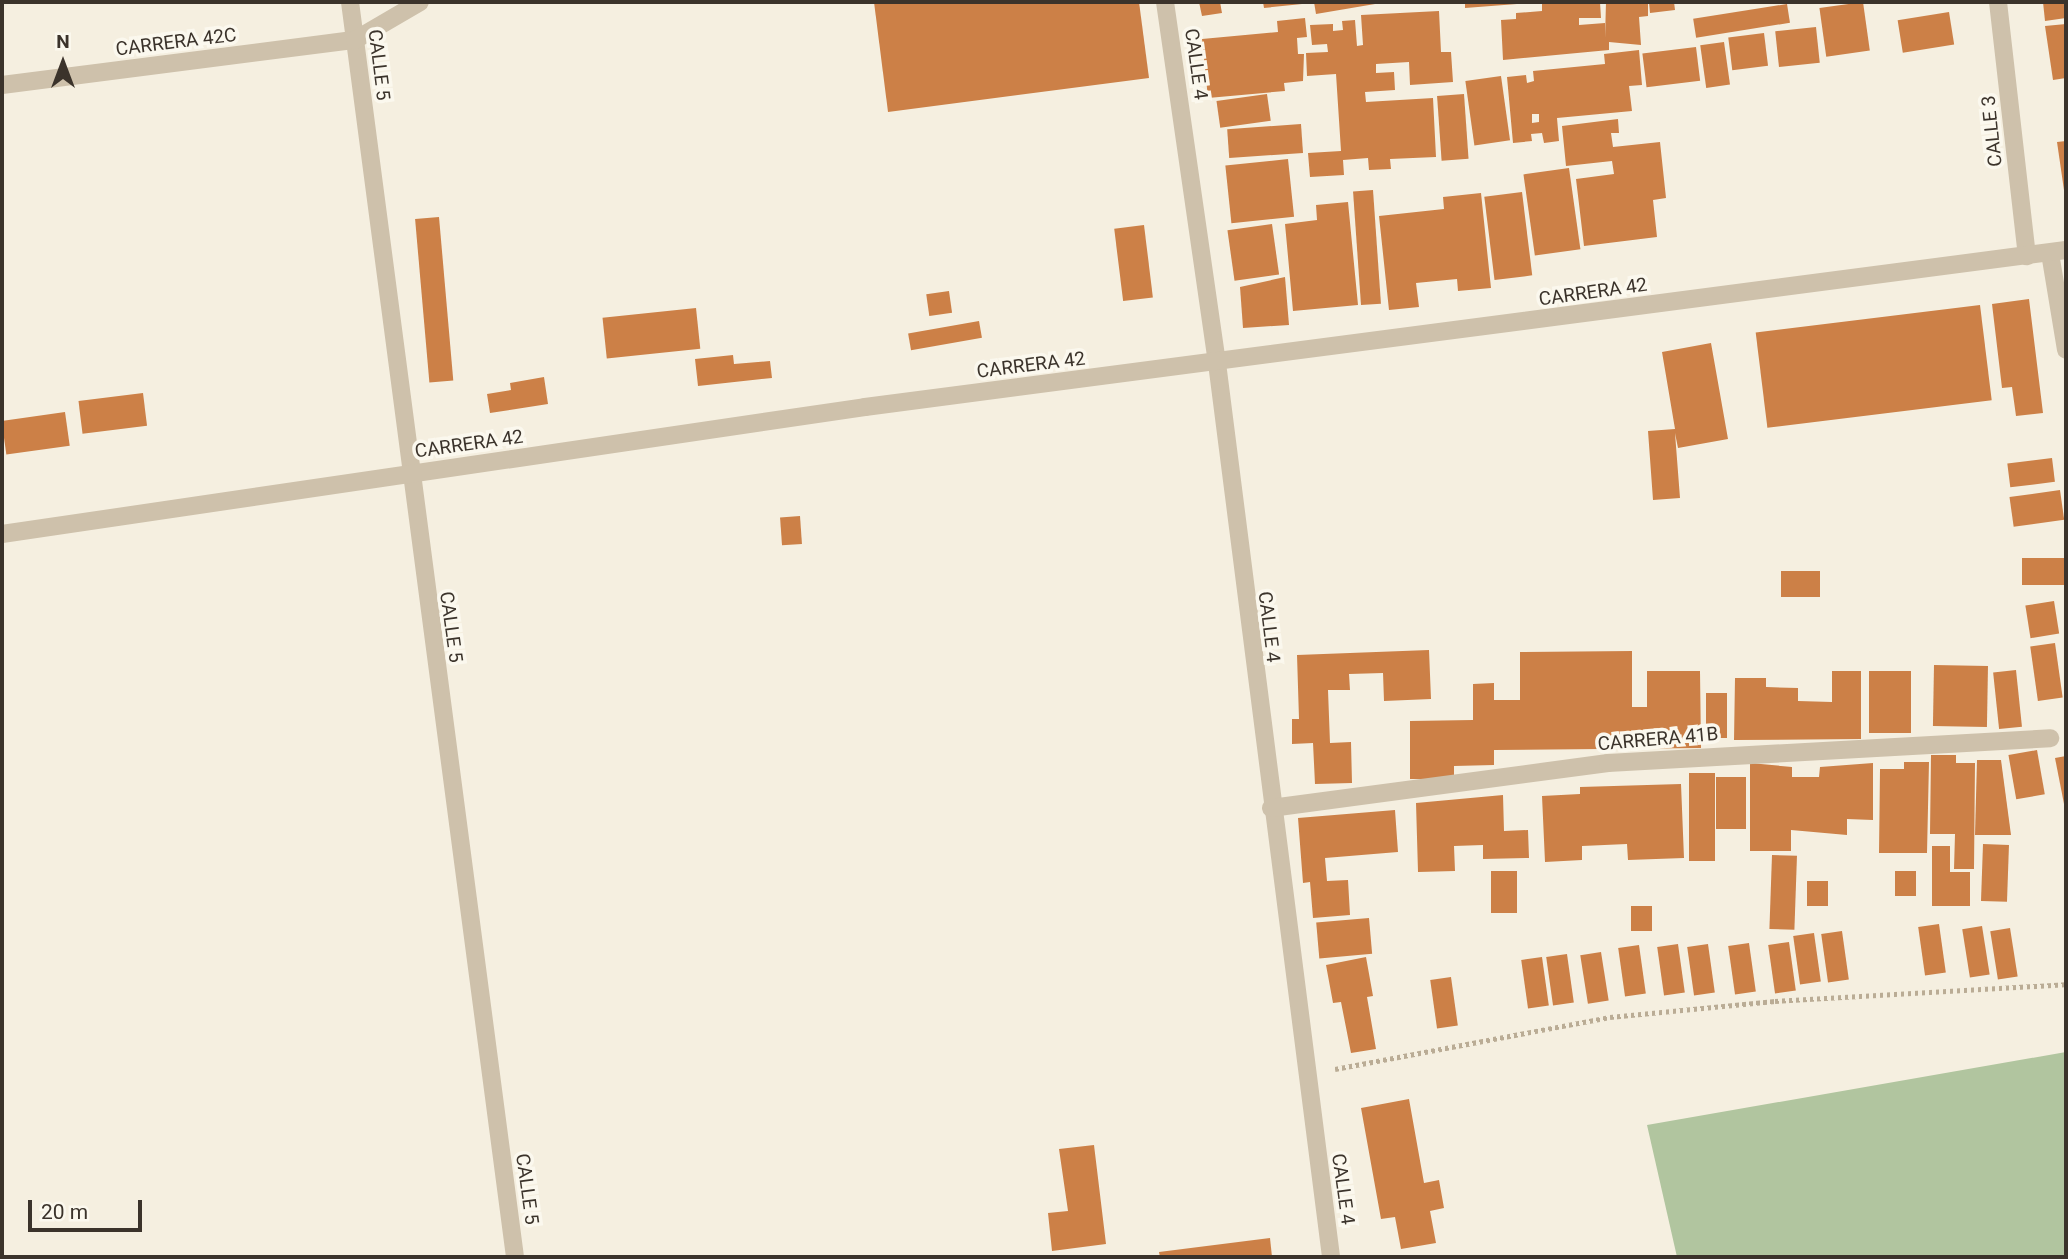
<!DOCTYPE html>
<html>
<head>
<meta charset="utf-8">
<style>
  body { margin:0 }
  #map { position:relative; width:2068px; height:1259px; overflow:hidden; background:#f5efe0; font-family:Roboto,sans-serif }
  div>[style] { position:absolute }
  .green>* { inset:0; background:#b1c59f }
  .building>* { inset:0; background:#cc8047; transform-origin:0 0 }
  .path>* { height:4.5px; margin-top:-2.25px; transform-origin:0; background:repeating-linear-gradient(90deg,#baac95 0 3.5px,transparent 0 7px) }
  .minor>* { height:18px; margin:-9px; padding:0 9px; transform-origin:9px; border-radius:9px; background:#cec1ab }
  span { translate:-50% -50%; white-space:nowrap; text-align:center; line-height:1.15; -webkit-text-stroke:7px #fbf8ee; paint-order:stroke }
  .street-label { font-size:19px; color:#3b332b }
  .frame { position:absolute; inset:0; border:4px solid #3b332b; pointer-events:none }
  .north { position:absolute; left:28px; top:28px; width:70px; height:70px; -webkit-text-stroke:5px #fbf8ee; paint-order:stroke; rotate:0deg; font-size:19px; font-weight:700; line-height:28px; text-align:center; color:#3b332b }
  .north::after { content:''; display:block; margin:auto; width:24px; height:32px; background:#3b332b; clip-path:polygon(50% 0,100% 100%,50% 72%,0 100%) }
  .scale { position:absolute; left:28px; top:1200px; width:114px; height:32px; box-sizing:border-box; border:4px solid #3b332b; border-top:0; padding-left:9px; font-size:21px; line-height:24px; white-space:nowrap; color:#3b332b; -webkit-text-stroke:5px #fbf8ee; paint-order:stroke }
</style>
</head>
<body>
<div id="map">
  <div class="green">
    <div style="clip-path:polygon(2066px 1052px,2066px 1257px,1677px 1257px,1647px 1125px)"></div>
  </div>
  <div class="building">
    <div style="clip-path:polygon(874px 2px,1139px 2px,1149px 78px,888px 112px)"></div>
    <div style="clip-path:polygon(1199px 2px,1220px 2px,1222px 13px,1202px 16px)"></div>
    <div style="clip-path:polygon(1263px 2px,1302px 2px,1302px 4px,1264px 8px)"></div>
    <div style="clip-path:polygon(1314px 2px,1381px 2px,1381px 3px,1316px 14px)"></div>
    <div style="clip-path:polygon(1465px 2px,1517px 2px,1517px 4px,1465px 8px)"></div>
    <div style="clip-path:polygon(1542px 2px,1600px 2px,1601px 18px,1579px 18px,1579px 25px,1605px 23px,1605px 38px,1606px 2px,1648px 2px,1648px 16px,1639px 17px,1641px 45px,1609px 42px,1609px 50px,1503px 60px,1501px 20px,1516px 19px,1516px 13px,1542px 11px)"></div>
    <div style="clip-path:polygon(1649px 2px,1674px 2px,1675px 10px,1650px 13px)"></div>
    <div style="left:1863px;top:2px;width:49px;height:44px;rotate:82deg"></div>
    <div style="clip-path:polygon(2043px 2px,2066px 2px,2066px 18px,2045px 21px)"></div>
    <div style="left:1787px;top:4px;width:19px;height:95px;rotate:81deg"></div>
    <div style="clip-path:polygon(1439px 11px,1441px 52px,1451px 52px,1453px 82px,1410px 85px,1409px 62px,1376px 64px,1376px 73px,1394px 72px,1395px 90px,1365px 92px,1366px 102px,1433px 98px,1436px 157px,1390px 159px,1391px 169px,1369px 170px,1368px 158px,1343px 160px,1344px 175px,1310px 177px,1308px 153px,1341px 151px,1336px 74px,1307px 76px,1306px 53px,1328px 52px,1327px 44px,1312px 45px,1310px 25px,1333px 24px,1333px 31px,1343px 30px,1342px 21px,1355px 20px,1357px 46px,1363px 45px,1361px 15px)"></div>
    <div style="left:1949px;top:12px;width:33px;height:52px;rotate:81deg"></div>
    <div style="clip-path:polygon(1305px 18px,1307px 37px,1297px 38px,1298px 54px,1304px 54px,1303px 81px,1284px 83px,1285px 91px,1208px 98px,1202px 39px,1278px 32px,1277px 21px)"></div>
    <div style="clip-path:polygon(2066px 24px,2066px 78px,2053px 80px,2045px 26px)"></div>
    <div style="left:1816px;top:27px;width:36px;height:41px;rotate:84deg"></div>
    <div style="left:1764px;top:33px;width:33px;height:36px;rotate:83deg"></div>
    <div style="left:1724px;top:42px;width:43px;height:24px;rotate:82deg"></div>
    <div style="left:1696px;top:47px;width:34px;height:54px;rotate:83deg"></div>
    <div style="clip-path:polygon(evenodd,1639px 50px,1642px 85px,1629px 86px,1632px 111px,1557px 118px,1559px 141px,1544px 143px,1542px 133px,1531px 134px,1532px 141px,1513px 143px,1507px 77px,1526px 75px,1527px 83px,1534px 81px,1533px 71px,1605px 64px,1604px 54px,1639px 50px,1532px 114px,1539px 114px,1539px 122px,1532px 123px,1532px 114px)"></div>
    <div style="left:1501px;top:76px;width:65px;height:36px;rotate:82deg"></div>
    <div style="left:1267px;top:94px;width:27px;height:51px;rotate:82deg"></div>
    <div style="left:1464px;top:94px;width:65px;height:27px;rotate:86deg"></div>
    <div style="clip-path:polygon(1618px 119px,1619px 133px,1611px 133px,1613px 147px,1660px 142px,1666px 198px,1653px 200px,1657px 237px,1584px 246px,1576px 179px,1614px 174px,1612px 161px,1566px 166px,1562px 126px)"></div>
    <div style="left:1301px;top:124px;width:29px;height:74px;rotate:86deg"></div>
    <div style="clip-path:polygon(2066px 141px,2066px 197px,2065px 197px,2057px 142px)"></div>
    <div style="left:1288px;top:159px;width:58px;height:63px;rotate:84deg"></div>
    <div style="left:1569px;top:168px;width:82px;height:46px;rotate:82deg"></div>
    <div style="left:1373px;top:190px;width:114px;height:20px;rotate:86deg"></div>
    <div style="left:1522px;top:192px;width:84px;height:38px;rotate:83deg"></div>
    <div style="clip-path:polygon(1481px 193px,1491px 288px,1458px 291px,1457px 279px,1416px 283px,1419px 307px,1389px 310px,1379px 216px,1444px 209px,1443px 197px)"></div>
    <div style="clip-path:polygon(1348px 202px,1358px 305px,1293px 311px,1285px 224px,1317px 220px,1316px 205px)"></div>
    <div style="left:439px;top:217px;width:164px;height:24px;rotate:85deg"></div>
    <div style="left:1272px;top:224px;width:51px;height:45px;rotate:82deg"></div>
    <div style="left:1144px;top:225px;width:73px;height:30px;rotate:83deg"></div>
    <div style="clip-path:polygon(1285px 277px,1289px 325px,1243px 328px,1240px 287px)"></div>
    <div style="left:949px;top:291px;width:22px;height:23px;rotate:82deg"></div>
    <div style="clip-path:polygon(2029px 299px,2043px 413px,2016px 416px,2012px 387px,2002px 388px,1992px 304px)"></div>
    <div style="left:1980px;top:305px;width:96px;height:226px;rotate:83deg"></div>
    <div style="left:696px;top:308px;width:41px;height:94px;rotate:84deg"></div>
    <div style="left:979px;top:321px;width:17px;height:72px;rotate:80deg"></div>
    <div style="clip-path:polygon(1711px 343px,1728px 439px,1678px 448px,1675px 433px,1680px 498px,1653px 500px,1648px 431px,1675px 429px,1662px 352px)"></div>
    <div style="clip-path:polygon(733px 355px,734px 364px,770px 361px,772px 378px,698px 386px,695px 359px)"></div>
    <div style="clip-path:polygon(544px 377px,548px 404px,490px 413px,487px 394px,511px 390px,510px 383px)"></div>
    <div style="left:143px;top:393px;width:33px;height:65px;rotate:83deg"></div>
    <div style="left:65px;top:412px;width:34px;height:64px;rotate:82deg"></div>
    <div style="left:2052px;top:458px;width:24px;height:45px;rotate:83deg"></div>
    <div style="left:2060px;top:490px;width:30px;height:51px;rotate:82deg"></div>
    <div style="left:800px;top:516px;width:28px;height:20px;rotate:86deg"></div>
    <div style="left:2066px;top:558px;width:27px;height:44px;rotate:90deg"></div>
    <div style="left:1781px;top:571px;width:39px;height:26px"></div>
    <div style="left:2054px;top:601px;width:33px;height:29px;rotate:81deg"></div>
    <div style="left:2055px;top:643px;width:55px;height:25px;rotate:82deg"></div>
    <div style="clip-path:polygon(1429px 650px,1431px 699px,1384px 701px,1383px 673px,1349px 674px,1350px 690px,1328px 690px,1330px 743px,1351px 742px,1352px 783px,1315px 784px,1313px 743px,1292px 744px,1292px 719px,1299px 719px,1297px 655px)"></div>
    <div style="clip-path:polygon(1632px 651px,1632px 707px,1647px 707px,1647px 671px,1700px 671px,1701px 748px,1494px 750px,1494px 765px,1454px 766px,1454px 779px,1410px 779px,1410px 721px,1473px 720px,1473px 684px,1494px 683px,1494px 700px,1520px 700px,1520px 652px)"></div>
    <div style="left:1934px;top:665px;width:54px;height:61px;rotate:1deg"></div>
    <div style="left:2016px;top:670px;width:57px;height:23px;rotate:84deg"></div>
    <div style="clip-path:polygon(1832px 671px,1861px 671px,1861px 739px,1734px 740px,1735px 678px,1766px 678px,1766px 687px,1798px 688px,1798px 701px,1832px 702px)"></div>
    <div style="left:1869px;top:671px;width:42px;height:62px"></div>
    <div style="left:1706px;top:693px;width:21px;height:45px"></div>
    <div style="left:2037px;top:750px;width:45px;height:29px;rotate:80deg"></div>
    <div style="clip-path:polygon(1931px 755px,1956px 755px,1956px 763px,1975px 763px,1974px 869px,1954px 869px,1955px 834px,1930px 834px)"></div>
    <div style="clip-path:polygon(2066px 756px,2066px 809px,2065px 809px,2055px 758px)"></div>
    <div style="clip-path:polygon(1977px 760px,2001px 760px,2011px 835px,1975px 835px)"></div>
    <div style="clip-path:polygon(1904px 762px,1929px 762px,1927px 853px,1879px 853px,1880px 769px,1904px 769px)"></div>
    <div style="clip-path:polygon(1750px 763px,1792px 767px,1792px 777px,1819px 777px,1820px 767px,1873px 763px,1873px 820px,1847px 819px,1847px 835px,1791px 830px,1791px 851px,1750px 851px)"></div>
    <div style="left:1689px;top:773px;width:26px;height:88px"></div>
    <div style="left:1716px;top:777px;width:30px;height:52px"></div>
    <div style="clip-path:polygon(1681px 784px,1684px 858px,1628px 860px,1627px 844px,1582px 846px,1582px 860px,1545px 862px,1542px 796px,1580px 794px,1580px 787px)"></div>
    <div style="clip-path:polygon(1503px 795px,1504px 831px,1528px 830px,1529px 858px,1483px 859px,1483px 845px,1454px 846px,1455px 871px,1418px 872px,1416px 803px)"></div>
    <div style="clip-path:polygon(1395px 810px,1398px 852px,1325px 858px,1327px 881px,1348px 880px,1350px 915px,1313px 918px,1310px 882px,1303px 883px,1298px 818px)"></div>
    <div style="left:1983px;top:844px;width:26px;height:57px;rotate:2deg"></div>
    <div style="clip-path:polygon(1932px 846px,1950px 846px,1950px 872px,1970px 872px,1970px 906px,1932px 906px)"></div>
    <div style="left:1772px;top:855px;width:25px;height:74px;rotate:2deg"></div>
    <div style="left:1517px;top:871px;width:42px;height:26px;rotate:90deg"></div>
    <div style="left:1895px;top:871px;width:21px;height:25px"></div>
    <div style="left:1807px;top:881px;width:21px;height:25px"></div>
    <div style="left:1631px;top:906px;width:21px;height:25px"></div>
    <div style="left:1369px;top:918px;width:36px;height:53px;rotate:85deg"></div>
    <div style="left:1939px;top:924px;width:49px;height:21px;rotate:82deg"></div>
    <div style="left:1982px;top:926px;width:49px;height:20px;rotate:81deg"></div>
    <div style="left:2010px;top:928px;width:49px;height:20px;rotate:81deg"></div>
    <div style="left:1842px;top:931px;width:49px;height:21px;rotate:82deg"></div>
    <div style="left:1814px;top:933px;width:49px;height:21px;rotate:82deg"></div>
    <div style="left:1789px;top:942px;width:49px;height:21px;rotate:82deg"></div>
    <div style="left:1749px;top:943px;width:49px;height:21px;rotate:82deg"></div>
    <div style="left:1678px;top:944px;width:49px;height:21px;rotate:82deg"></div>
    <div style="left:1708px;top:944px;width:49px;height:21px;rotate:82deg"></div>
    <div style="left:1639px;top:945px;width:49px;height:21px;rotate:82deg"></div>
    <div style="left:1601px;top:952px;width:49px;height:21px;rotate:81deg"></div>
    <div style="left:1567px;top:954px;width:49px;height:21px;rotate:82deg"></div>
    <div style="clip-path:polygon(1366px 957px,1373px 996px,1367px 997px,1376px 1049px,1351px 1053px,1341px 1002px,1333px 1003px,1326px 965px)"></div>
    <div style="left:1542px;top:957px;width:49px;height:21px;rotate:82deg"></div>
    <div style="left:1451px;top:977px;width:49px;height:21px;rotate:82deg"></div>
    <div style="clip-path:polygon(1409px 1099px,1424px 1183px,1439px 1180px,1444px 1208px,1430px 1211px,1436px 1243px,1401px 1249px,1395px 1217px,1381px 1219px,1361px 1108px)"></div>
    <div style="clip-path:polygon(1094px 1145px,1106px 1244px,1052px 1251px,1048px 1213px,1068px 1211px,1059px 1149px)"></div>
    <div style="clip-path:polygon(1270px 1238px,1272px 1257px,1160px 1257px,1159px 1252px)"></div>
  </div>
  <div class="path">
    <div style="left:1335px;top:1069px;width:280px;rotate:-10.7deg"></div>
    <div style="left:1610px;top:1017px;width:166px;rotate:-5.5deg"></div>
    <div style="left:1775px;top:1001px;width:291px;rotate:-3.3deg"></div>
  </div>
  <div class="minor">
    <div style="left:350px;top:2px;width:1266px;rotate:82.51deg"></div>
    <div style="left:1165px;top:2px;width:365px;rotate:81.8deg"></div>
    <div style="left:1217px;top:363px;width:901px;rotate:82.73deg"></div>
    <div style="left:1998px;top:2px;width:256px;rotate:83.5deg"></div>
    <div style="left:2px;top:85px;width:356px;rotate:-7.3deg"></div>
    <div style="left:355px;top:40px;width:75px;rotate:-30.3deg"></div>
    <div style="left:2050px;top:253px;width:98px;rotate:80.6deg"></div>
    <div style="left:2px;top:534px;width:872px;rotate:-8.37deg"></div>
    <div style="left:865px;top:407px;width:1211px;rotate:-7.45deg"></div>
    <div style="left:1271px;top:808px;width:340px;rotate:-7.6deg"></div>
    <div style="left:1608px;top:763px;width:443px;rotate:-3.2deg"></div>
  </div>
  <div class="street-label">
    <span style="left:176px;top:42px;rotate:-7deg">CARRERA 42C</span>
    <span style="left:1196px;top:64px;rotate:82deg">CALLE 4</span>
    <span style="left:379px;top:65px;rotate:83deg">CALLE 5</span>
    <span style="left:1992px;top:131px;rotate:-96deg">CALLE 3</span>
    <span style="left:1593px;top:292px;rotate:-8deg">CARRERA 42</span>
    <span style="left:1031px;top:365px;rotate:-7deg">CARRERA 42</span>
    <span style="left:469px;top:444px;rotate:-8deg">CARRERA 42</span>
    <span style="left:451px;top:627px;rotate:82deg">CALLE 5</span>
    <span style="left:1269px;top:627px;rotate:83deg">CALLE 4</span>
    <span style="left:1658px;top:739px;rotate:-5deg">CARRERA 41B</span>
    <span style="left:527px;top:1189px;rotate:82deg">CALLE 5</span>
    <span style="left:1343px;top:1189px;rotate:82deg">CALLE 4</span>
  </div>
  <div class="frame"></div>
  <div class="north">N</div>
  <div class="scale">20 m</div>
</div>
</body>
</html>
